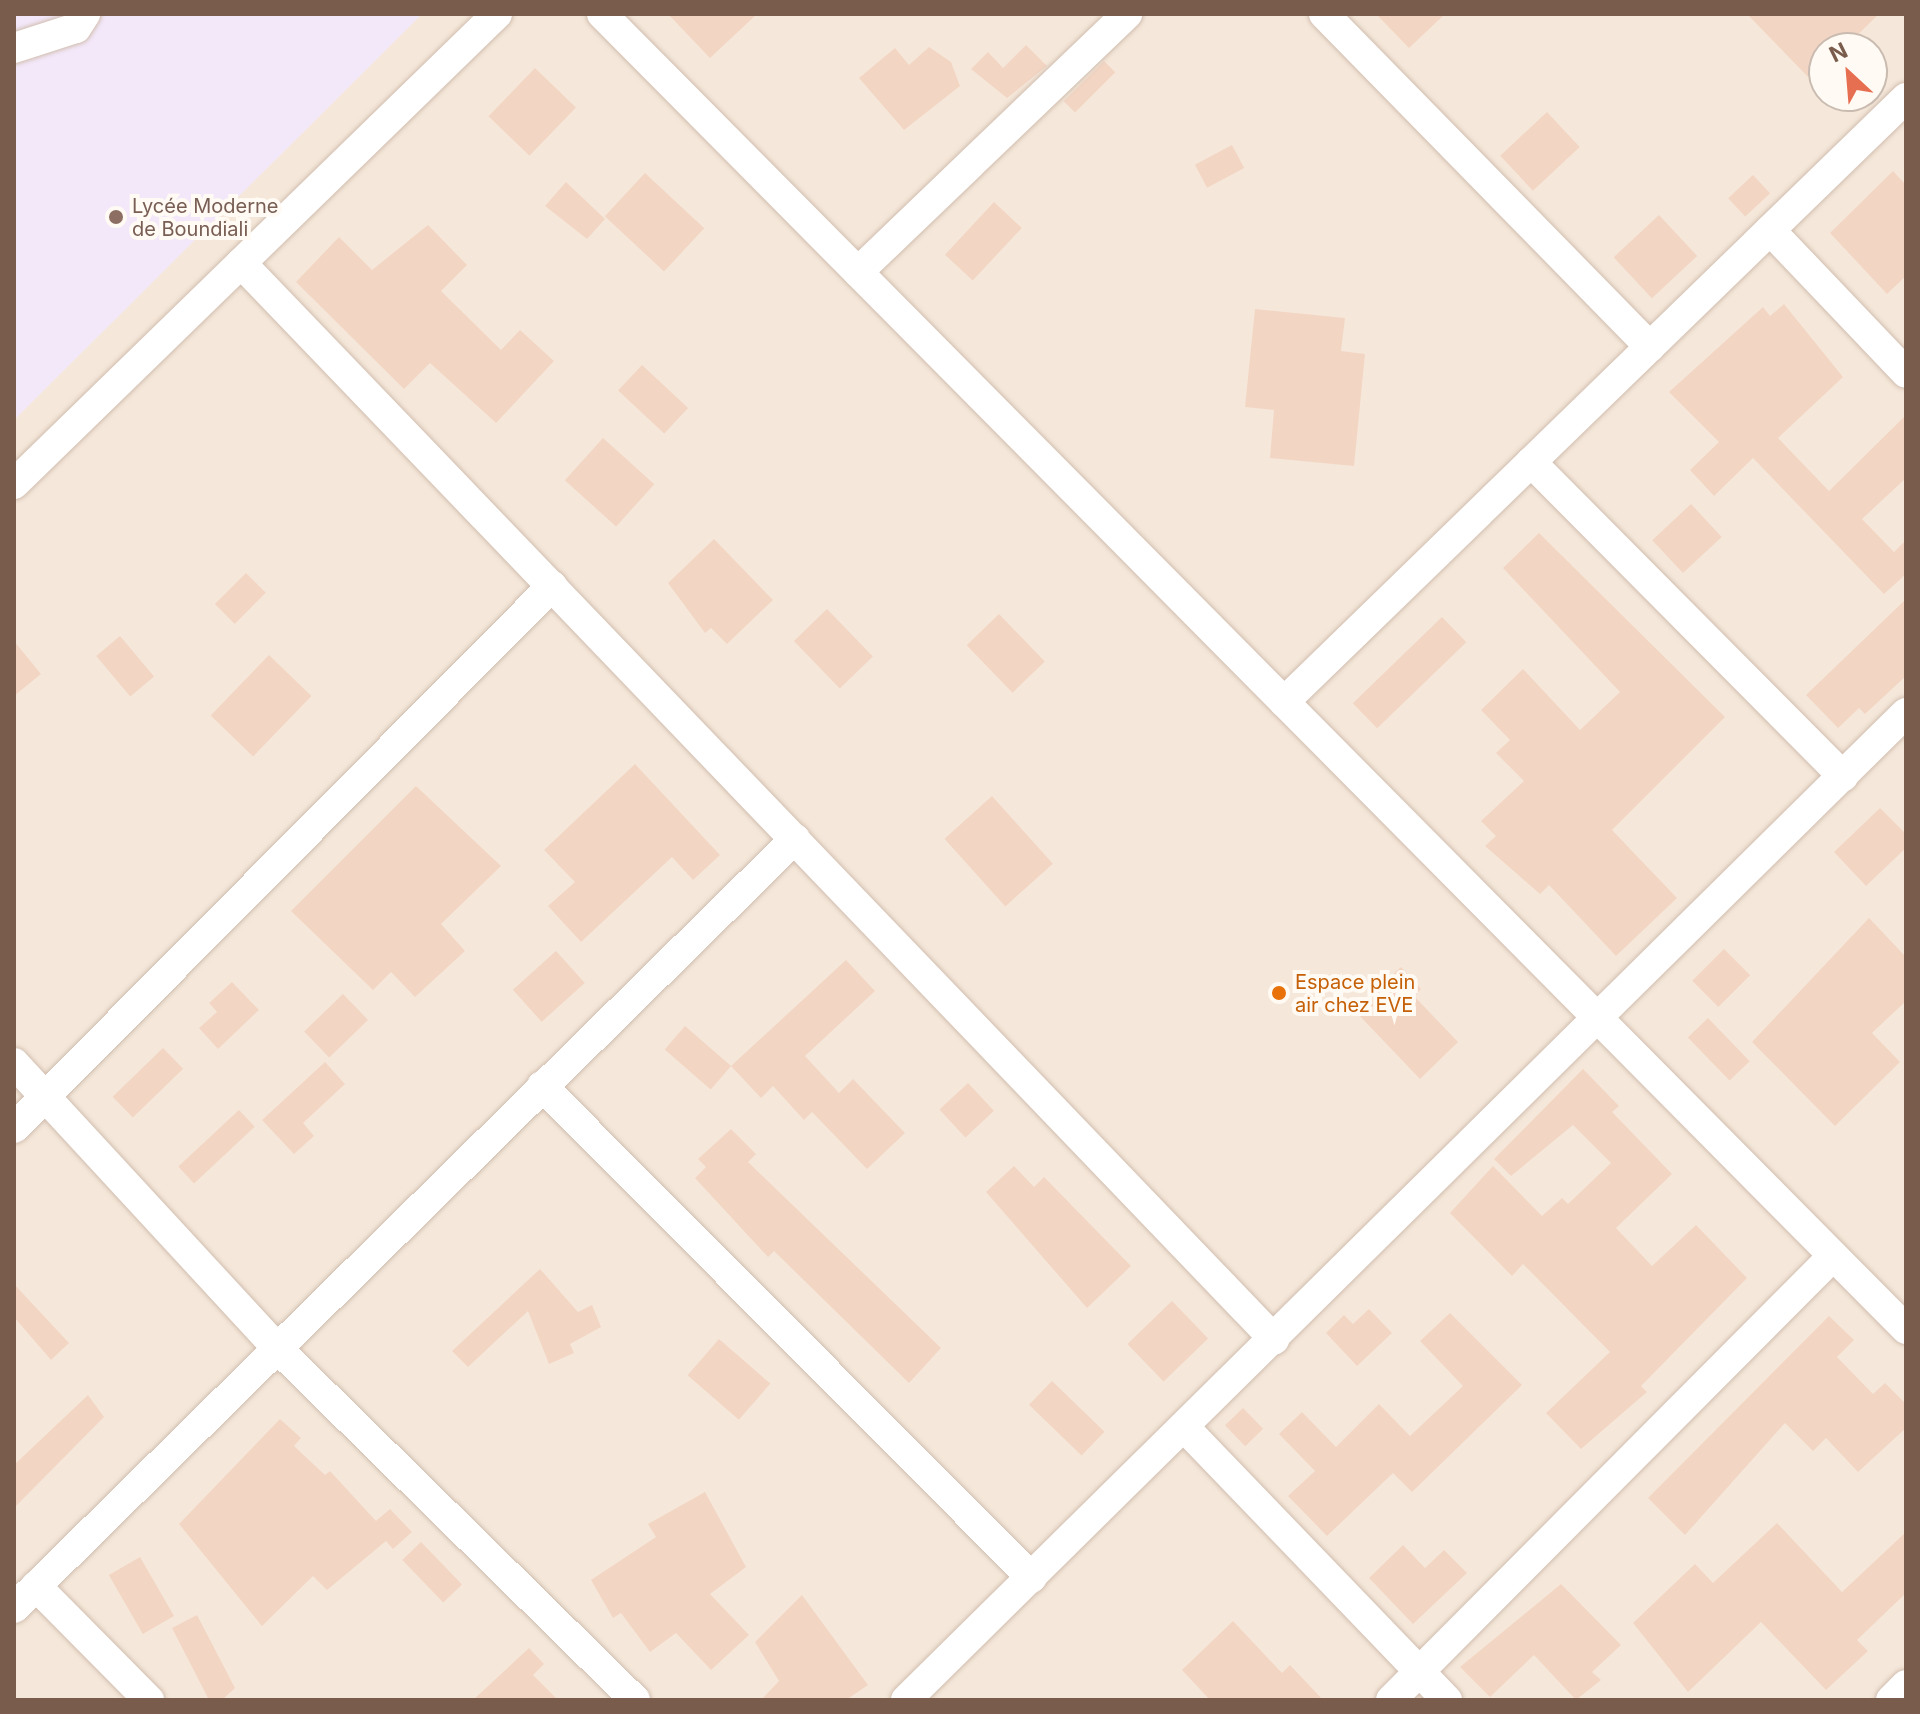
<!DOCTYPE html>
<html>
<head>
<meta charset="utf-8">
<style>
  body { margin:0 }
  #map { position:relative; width:1920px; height:1714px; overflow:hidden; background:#fdf6ec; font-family:Inter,sans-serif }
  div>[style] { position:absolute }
  .residential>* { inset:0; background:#f5e8da }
  .education>* { inset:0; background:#f3e8fa }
  .building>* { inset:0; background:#f3d5c3; transform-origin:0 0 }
  .roads { filter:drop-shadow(0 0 2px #d1beb0) drop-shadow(0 0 2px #d1beb0) }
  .minor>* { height:30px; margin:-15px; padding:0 15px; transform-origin:15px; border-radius:15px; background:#fff }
  .dots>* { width:22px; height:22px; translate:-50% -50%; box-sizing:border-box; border:4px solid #fffaf3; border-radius:50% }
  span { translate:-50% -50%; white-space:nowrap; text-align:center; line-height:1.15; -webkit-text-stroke:8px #fffaf3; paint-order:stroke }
  .education-label { font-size:20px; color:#785e54 }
  .left { translate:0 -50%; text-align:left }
  .food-label { font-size:20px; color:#c56008 }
  .frame { position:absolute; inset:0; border:16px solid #7a5c4d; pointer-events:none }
  .north { position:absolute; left:1808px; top:32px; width:80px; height:80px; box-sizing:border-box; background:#fffaf3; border:2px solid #cabbb1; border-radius:50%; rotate:334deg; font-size:22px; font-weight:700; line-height:32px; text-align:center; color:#7a5c4d }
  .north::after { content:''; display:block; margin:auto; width:28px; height:36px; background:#e76f51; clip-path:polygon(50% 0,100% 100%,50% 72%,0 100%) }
</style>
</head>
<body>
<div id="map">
  <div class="residential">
    <div style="clip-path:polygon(evenodd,14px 14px,1906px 14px,1906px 1700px,14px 1700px,14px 14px,1824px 48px,1872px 48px,1872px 96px,1824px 96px,1824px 48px)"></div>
  </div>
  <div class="education">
    <div style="clip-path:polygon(14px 14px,422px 14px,14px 420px)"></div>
  </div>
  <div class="building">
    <div style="clip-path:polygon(668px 14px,757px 14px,710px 58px)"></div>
    <div style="clip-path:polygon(1376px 14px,1445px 14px,1409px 48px)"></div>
    <div style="clip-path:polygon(1747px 14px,1879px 14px,1844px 48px,1824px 48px,1824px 67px,1811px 80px)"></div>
    <div style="clip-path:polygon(1026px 45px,1047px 66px,1007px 98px,971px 69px,988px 52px,1003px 68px)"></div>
    <div style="clip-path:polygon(929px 47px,951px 62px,960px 86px,904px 130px,859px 78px,895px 48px,909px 65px)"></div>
    <div style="left:1104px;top:61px;width:16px;height:57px;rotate:45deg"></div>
    <div style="left:535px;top:68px;width:57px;height:67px;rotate:44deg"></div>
    <div style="left:1547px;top:112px;width:48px;height:64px;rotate:47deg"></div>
    <div style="left:1232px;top:145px;width:26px;height:42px;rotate:62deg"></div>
    <div style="clip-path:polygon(1893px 171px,1906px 185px,1906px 276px,1887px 294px,1830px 233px)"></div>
    <div style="left:645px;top:173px;width:81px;height:59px;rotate:43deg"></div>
    <div style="left:1753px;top:175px;width:25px;height:34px;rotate:47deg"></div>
    <div style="clip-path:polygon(566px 182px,605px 219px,587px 239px,545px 206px)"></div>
    <div style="left:994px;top:202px;width:38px;height:72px;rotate:43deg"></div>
    <div style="left:1659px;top:215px;width:56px;height:62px;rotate:47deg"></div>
    <div style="clip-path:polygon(428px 225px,467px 265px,441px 291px,501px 350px,520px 330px,554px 361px,496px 423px,430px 363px,404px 389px,296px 282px,339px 237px,372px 270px)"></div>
    <div style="clip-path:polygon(1784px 304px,1843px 377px,1778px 438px,1829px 491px,1906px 415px,1906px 478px,1862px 519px,1894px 552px,1906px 540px,1906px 574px,1884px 594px,1753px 458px,1714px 496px,1690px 470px,1719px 442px,1669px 392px,1763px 307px,1770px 316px)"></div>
    <div style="clip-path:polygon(1255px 309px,1345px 318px,1341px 351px,1365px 354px,1354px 466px,1270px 458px,1274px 410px,1245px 407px)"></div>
    <div style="left:642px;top:365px;width:63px;height:35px;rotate:43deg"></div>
    <div style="left:603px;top:438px;width:69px;height:57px;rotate:42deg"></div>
    <div style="left:1691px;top:504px;width:45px;height:53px;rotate:47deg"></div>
    <div style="clip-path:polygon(1539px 533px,1725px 717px,1612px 830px,1677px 898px,1616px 956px,1549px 885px,1540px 894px,1485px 846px,1496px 836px,1481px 821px,1524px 781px,1496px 753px,1510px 740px,1481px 710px,1523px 669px,1580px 730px,1620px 692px,1503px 568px)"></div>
    <div style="clip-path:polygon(714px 539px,773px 600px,727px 644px,711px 628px,705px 633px,668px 583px)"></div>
    <div style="left:246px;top:573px;width:28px;height:44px;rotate:45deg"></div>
    <div style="clip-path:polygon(1906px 599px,1906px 676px,1865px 714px,1859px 708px,1838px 728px,1806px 695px)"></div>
    <div style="left:827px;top:609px;width:66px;height:46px;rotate:46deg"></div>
    <div style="left:999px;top:614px;width:66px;height:45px;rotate:46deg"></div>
    <div style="left:1442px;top:617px;width:35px;height:124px;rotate:46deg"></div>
    <div style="left:120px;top:636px;width:53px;height:31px;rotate:50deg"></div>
    <div style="clip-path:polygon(14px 641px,41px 674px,14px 696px)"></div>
    <div style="left:269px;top:655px;width:59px;height:84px;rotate:44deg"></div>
    <div style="clip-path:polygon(635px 764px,720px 855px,693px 880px,672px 857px,581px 942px,548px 906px,575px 882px,544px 850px)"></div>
    <div style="clip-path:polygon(416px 786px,501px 866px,441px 924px,465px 951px,415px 997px,391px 972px,373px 990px,291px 911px)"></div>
    <div style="left:992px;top:796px;width:91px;height:64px;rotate:48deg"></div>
    <div style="clip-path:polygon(1880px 808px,1906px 834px,1906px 848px,1866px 886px,1834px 852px)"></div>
    <div style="clip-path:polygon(1869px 918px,1906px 957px,1906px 1001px,1872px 1033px,1900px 1062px,1835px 1126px,1752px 1042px)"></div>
    <div style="left:1724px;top:949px;width:37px;height:45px;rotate:45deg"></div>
    <div style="left:556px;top:951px;width:43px;height:58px;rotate:48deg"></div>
    <div style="clip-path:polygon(846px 960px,875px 991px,805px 1056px,839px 1093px,853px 1079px,905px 1133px,867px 1169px,812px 1112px,804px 1120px,773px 1086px,761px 1098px,731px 1066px)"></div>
    <div style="clip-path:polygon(1401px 967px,1421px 989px,1414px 996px,1458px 1042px,1420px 1079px,1355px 1011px)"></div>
    <div style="clip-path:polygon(232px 982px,259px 1010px,218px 1049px,199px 1028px,217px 1012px,209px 1003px)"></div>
    <div style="left:343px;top:994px;width:36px;height:54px;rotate:46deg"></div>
    <div style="left:1708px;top:1018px;width:60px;height:28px;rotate:46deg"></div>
    <div style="left:685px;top:1026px;width:61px;height:31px;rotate:41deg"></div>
    <div style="left:163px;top:1048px;width:29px;height:70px;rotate:46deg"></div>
    <div style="clip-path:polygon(325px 1062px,345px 1084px,303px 1123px,314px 1136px,294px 1154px,262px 1120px)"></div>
    <div style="clip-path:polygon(1583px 1069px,1619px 1106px,1612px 1112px,1672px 1174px,1616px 1228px,1652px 1266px,1696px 1225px,1747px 1278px,1641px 1386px,1647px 1392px,1581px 1449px,1546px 1413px,1610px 1352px,1523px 1264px,1512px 1276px,1450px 1213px,1493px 1166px,1542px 1216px,1562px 1198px,1568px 1204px,1611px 1163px,1573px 1125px,1511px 1176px,1494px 1159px)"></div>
    <div style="left:968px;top:1083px;width:38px;height:39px;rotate:47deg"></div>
    <div style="left:239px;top:1110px;width:23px;height:83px;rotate:47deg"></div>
    <div style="clip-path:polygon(731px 1129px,756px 1154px,748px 1162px,941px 1348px,909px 1383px,774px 1251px,768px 1257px,695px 1178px,706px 1167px,698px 1159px)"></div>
    <div style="clip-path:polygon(1014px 1166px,1034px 1187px,1044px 1177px,1131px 1266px,1087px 1308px,986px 1192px)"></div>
    <div style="clip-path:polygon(540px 1269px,578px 1312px,592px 1305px,601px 1327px,570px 1344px,574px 1353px,549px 1364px,528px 1311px,468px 1367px,452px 1351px)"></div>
    <div style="clip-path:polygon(14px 1284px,69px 1343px,51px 1360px,14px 1317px)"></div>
    <div style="left:1172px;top:1301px;width:52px;height:62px;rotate:46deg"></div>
    <div style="clip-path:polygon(1369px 1309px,1392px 1333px,1357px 1366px,1326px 1333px,1344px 1315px,1353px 1324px)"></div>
    <div style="clip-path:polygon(1450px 1313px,1522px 1385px,1412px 1492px,1393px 1473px,1327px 1536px,1288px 1496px,1315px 1471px,1279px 1434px,1302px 1412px,1336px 1447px,1379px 1404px,1410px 1436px,1463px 1386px,1420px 1341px)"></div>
    <div style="clip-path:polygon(1829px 1316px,1854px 1340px,1837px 1357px,1873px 1394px,1885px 1383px,1906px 1404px,1906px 1428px,1858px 1472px,1826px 1438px,1813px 1451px,1785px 1423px,1685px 1535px,1648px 1498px)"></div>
    <div style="left:719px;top:1339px;width:68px;height:48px;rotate:41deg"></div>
    <div style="left:1052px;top:1381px;width:73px;height:33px;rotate:44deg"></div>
    <div style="clip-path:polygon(88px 1395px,104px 1417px,14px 1508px,14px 1465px)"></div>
    <div style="left:1243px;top:1408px;width:29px;height:25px;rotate:46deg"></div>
    <div style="clip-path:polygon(280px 1419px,301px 1438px,294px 1446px,325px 1475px,330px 1471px,376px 1521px,390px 1509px,412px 1532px,393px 1549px,386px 1541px,327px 1590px,313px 1576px,262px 1626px,179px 1524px)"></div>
    <div style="clip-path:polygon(705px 1492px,746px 1567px,710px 1594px,749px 1635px,711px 1670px,676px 1633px,650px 1652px,621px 1613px,613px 1618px,591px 1580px,656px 1537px,648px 1524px)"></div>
    <div style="clip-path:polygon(1777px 1523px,1842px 1592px,1906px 1532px,1906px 1593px,1857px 1640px,1868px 1651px,1826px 1690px,1761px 1622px,1688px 1692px,1633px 1623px,1695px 1564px,1713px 1583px)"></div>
    <div style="left:421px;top:1542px;width:59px;height:26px;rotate:46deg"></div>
    <div style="clip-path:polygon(1403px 1545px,1425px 1568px,1444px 1550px,1467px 1573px,1413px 1624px,1369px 1578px)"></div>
    <div style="left:140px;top:1557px;width:68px;height:36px;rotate:60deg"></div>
    <div style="clip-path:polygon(1561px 1584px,1621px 1645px,1592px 1672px,1601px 1680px,1576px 1700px,1534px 1655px,1490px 1697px,1460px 1667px)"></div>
    <div style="clip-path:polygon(802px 1595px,868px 1685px,846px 1700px,761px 1700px,779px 1681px,755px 1642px)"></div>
    <div style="clip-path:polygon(197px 1615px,235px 1688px,222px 1700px,209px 1700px,172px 1628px)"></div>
    <div style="clip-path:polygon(1233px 1621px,1282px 1673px,1290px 1665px,1323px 1700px,1210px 1700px,1182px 1670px)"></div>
    <div style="clip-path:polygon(529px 1648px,544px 1664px,533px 1675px,558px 1700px,473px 1700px)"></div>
  </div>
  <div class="roads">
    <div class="minor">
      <div style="left:602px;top:14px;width:1852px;rotate:45.24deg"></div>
      <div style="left:1324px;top:14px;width:466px;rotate:45.6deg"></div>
      <div style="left:14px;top:48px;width:65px;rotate:-17.9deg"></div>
      <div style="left:76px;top:28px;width:17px;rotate:-57deg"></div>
      <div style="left:1770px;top:230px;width:197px;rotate:46.4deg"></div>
      <div style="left:241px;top:263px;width:1492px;rotate:46.17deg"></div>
      <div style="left:858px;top:272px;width:373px;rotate:-43.8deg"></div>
      <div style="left:1531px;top:462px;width:443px;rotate:45.2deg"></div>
      <div style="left:14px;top:484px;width:674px;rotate:-44.22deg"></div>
      <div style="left:1284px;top:702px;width:867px;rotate:-44.16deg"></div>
      <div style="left:14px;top:1063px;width:388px;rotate:47.3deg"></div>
      <div style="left:277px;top:1348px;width:502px;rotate:44.52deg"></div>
      <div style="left:542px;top:1086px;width:694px;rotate:45.12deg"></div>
      <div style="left:14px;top:1128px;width:764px;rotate:-45.21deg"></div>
      <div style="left:1187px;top:1430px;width:375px;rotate:46.1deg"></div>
      <div style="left:36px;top:1586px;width:161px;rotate:45.3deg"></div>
      <div style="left:14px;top:1608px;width:1096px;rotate:-44.56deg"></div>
      <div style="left:906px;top:1700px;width:1405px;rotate:-44.63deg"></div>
      <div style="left:1391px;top:1700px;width:626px;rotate:-45.13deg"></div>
      <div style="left:1891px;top:1700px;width:21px;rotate:-45deg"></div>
    </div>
  </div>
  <div class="dots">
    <div style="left:116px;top:217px;background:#8d6e63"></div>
    <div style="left:1279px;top:993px;background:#e8710a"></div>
  </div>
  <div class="education-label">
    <span class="left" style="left:132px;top:218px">Lycée Moderne<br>de Boundiali</span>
  </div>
  <div class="food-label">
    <span class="left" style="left:1295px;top:994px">Espace plein<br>air chez EVE</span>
  </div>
  <div class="frame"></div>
  <div class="north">N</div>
</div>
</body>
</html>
